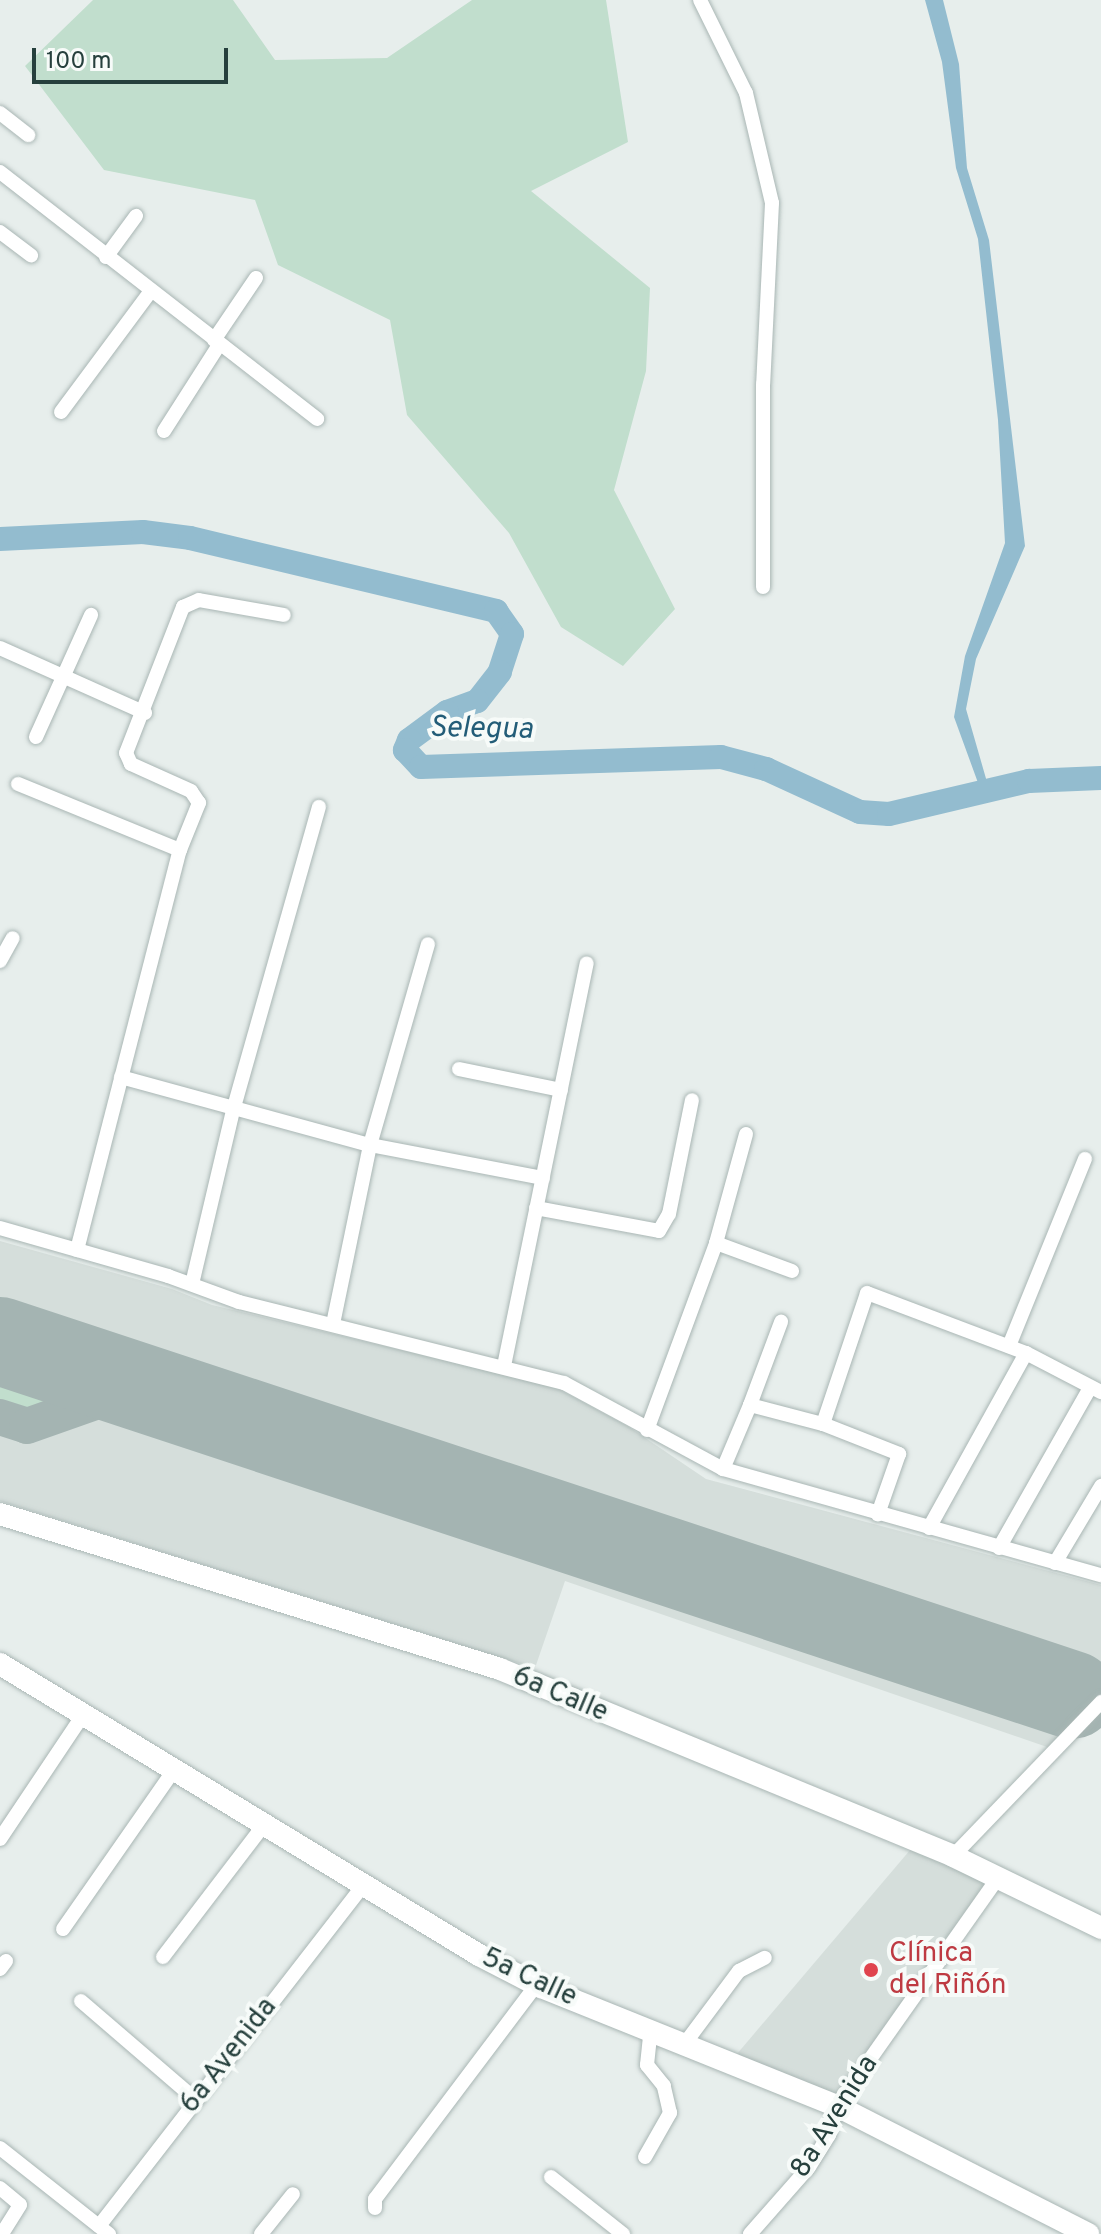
<!DOCTYPE html>
<html>
<head>
<meta charset="utf-8">
<style>
  body { margin:0 }
  #map { position:relative; width:1101px; height:2234px; overflow:hidden; background:#e7eeec; font-family:Overpass,sans-serif }
  div>[style] { position:absolute }
  .built>* { inset:0; background:#d5dedb }
  .green>* { inset:0; background:#c1decd }
  .water>* { inset:0; background:#93bccf }
  .river>* { height:24px; margin:-12px; padding:0 12px; transform-origin:12px; border-radius:12px; background:#93bccf }
  .taxiway>* { height:36px; margin:-18px; padding:0 18px; transform-origin:18px; border-radius:18px; background:#a4b4b2 }
  .runway>* { height:88px; margin:-44px; padding:0 44px; transform-origin:44px; border-radius:44px; background:#a4b4b2 }
  .roads { filter:drop-shadow(0 0 2px #a9b6b4) drop-shadow(0 0 2px #a9b6b4) }
  .street>* { height:14px; margin:-7px; padding:0 7px; transform-origin:7px; border-radius:7px; background:#fff }
  .secondary>* { height:22px; margin:-11px; padding:0 11px; transform-origin:11px; border-radius:11px; background:#fff }
  .dots>* { width:22px; height:22px; translate:-50% -50%; box-sizing:border-box; border:4px solid #f7fbf9; border-radius:50% }
  span { translate:-50% -50%; white-space:nowrap; text-align:center; line-height:1.15; -webkit-text-stroke:8px #f7fbf9; paint-order:stroke }
  .street-label { font-size:28px; color:#26403d }
  .health-label { font-size:28px; color:#be3a42 }
  .left { translate:0 -50%; text-align:left }
  .water-label { font-size:30px; color:#235d78; font-style:italic }
  .scale { position:absolute; left:32px; top:48px; width:196px; height:36px; box-sizing:border-box; border:4px solid #26403d; border-top:0; padding-left:10px; font-size:24px; line-height:28px; white-space:nowrap; color:#26403d; -webkit-text-stroke:6px #f7fbf9; paint-order:stroke }
</style>
</head>
<body>
<div id="map">
  <div class="built">
    <div style="clip-path:polygon(0 1241px,172px 1289px,212px 1305px,555px 1387px,629px 1427px,706px 1479px,1101px 1585px,1101px 1693px,1050px 1748px,565px 1581px,535px 1668px,0 1501px)"></div>
    <div style="clip-path:polygon(916px 1843px,997px 1879px,837px 2106px,731px 2061px)"></div>
  </div>
  <div class="green">
    <div style="clip-path:polygon(93px 0,233px 0,275px 60px,387px 58px,472px 0,606px 0,628px 142px,531px 191px,650px 288px,646px 371px,614px 490px,675px 609px,623px 666px,561px 627px,509px 533px,407px 415px,390px 320px,278px 265px,255px 200px,104px 170px,25px 66px)"></div>
    <div style="clip-path:polygon(0 1358px,77px 1385px,75px 1393px,63px 1404px,33px 1412px,0 1401px)"></div>
  </div>
  <div class="water">
    <div style="clip-path:polygon(925px 0,943px 0,959px 64px,967px 168px,989px 240px,1025px 546px,976px 659px,966px 709px,989px 789px,981px 791px,954px 717px,965px 656px,1005px 543px,998px 420px,978px 239px,956px 168px,942px 62px)"></div>
  </div>
  <div class="river">
    <div style="left:0;top:539px;width:143px;rotate:-2.8deg"></div>
    <div style="left:143px;top:532px;width:47px;rotate:7.3deg"></div>
    <div style="left:190px;top:538px;width:315px;rotate:13.4deg"></div>
    <div style="left:496px;top:611px;width:28px;rotate:55deg"></div>
    <div style="left:512px;top:634px;width:40px;rotate:108deg"></div>
    <div style="left:500px;top:672px;width:37px;rotate:128deg"></div>
    <div style="left:477px;top:701px;width:32px;rotate:160deg"></div>
    <div style="left:447px;top:712px;width:47px;rotate:143.6deg"></div>
    <div style="left:409px;top:740px;width:11px;rotate:112deg"></div>
    <div style="left:405px;top:750px;width:23px;rotate:47deg"></div>
    <div style="left:421px;top:767px;width:300px;rotate:-1.9deg"></div>
    <div style="left:721px;top:757px;width:47px;rotate:14.9deg"></div>
    <div style="left:766px;top:769px;width:103px;rotate:24.6deg"></div>
    <div style="left:860px;top:812px;width:29px;rotate:4deg"></div>
    <div style="left:889px;top:814px;width:144px;rotate:-13.3deg"></div>
    <div style="left:1029px;top:781px;width:72px;rotate:-2.4deg"></div>
  </div>
  <div class="taxiway">
    <div style="left:0;top:1417px;width:28px;rotate:18deg"></div>
    <div style="left:27px;top:1426px;width:118px;rotate:-19.4deg"></div>
  </div>
  <div class="runway">
    <div style="left:0;top:1341px;width:1129px;rotate:18.27deg"></div>
  </div>
  <div class="roads">
    <div class="street">
      <div style="left:700px;top:0;width:104px;rotate:63.7deg"></div>
      <div style="left:746px;top:93px;width:113px;rotate:76.7deg"></div>
      <div style="left:772px;top:203px;width:181px;rotate:92.8deg"></div>
      <div style="left:763px;top:384px;width:203px;rotate:90deg"></div>
      <div style="left:0;top:113px;width:36px;rotate:38deg"></div>
      <div style="left:0;top:172px;width:402px;rotate:37.9deg"></div>
      <div style="left:0;top:232px;width:39px;rotate:37deg"></div>
      <div style="left:106px;top:257px;width:51px;rotate:-53.8deg"></div>
      <div style="left:214px;top:340px;width:75px;rotate:-55.9deg"></div>
      <div style="left:61px;top:412px;width:149px;rotate:-53.4deg"></div>
      <div style="left:164px;top:431px;width:102px;rotate:-57.4deg"></div>
      <div style="left:0;top:648px;width:159px;rotate:24.1deg"></div>
      <div style="left:36px;top:737px;width:134px;rotate:-65.7deg"></div>
      <div style="left:18px;top:784px;width:175px;rotate:22.2deg"></div>
      <div style="left:0;top:961px;width:26px;rotate:-61deg"></div>
      <div style="left:459px;top:1069px;width:104px;rotate:11.6deg"></div>
      <div style="left:121px;top:1077px;width:258px;rotate:15.3deg"></div>
      <div style="left:370px;top:1145px;width:176px;rotate:10.8deg"></div>
      <div style="left:536px;top:1208px;width:125px;rotate:10.6deg"></div>
      <div style="left:659px;top:1231px;width:20px;rotate:-60deg"></div>
      <div style="left:669px;top:1214px;width:116px;rotate:-78.6deg"></div>
      <div style="left:0;top:1228px;width:175px;rotate:15.9deg"></div>
      <div style="left:168px;top:1276px;width:76px;rotate:20.1deg"></div>
      <div style="left:239px;top:1302px;width:335px;rotate:14deg"></div>
      <div style="left:564px;top:1383px;width:181px;rotate:28.4deg"></div>
      <div style="left:723px;top:1469px;width:393px;rotate:15.7deg"></div>
      <div style="left:716px;top:1243px;width:81px;rotate:20.2deg"></div>
      <div style="left:77px;top:1250px;width:413px;rotate:-75.6deg"></div>
      <div style="left:180px;top:850px;width:51px;rotate:-68deg"></div>
      <div style="left:199px;top:803px;width:14px;rotate:-124deg"></div>
      <div style="left:191px;top:791px;width:66px;rotate:-155.8deg"></div>
      <div style="left:131px;top:764px;width:12px;rotate:-114deg"></div>
      <div style="left:126px;top:753px;width:157px;rotate:-68.7deg"></div>
      <div style="left:183px;top:607px;width:17px;rotate:-24deg"></div>
      <div style="left:199px;top:600px;width:86px;rotate:10deg"></div>
      <div style="left:192px;top:1284px;width:182px;rotate:-76.7deg"></div>
      <div style="left:234px;top:1107px;width:312px;rotate:-74.2deg"></div>
      <div style="left:333px;top:1324px;width:183px;rotate:-78.3deg"></div>
      <div style="left:370px;top:1145px;width:209px;rotate:-73.9deg"></div>
      <div style="left:1009px;top:1346px;width:202px;rotate:-67.9deg"></div>
      <div style="left:504px;top:1366px;width:411px;rotate:-78.4deg"></div>
      <div style="left:750px;top:1405px;width:89px;rotate:-69.5deg"></div>
      <div style="left:823px;top:1424px;width:138px;rotate:-71.4deg"></div>
      <div style="left:867px;top:1293px;width:170px;rotate:20.7deg"></div>
      <div style="left:1026px;top:1353px;width:85px;rotate:27.5deg"></div>
      <div style="left:647px;top:1430px;width:199px;rotate:-69.7deg"></div>
      <div style="left:716px;top:1243px;width:113px;rotate:-74.6deg"></div>
      <div style="left:723px;top:1469px;width:69px;rotate:-67.1deg"></div>
      <div style="left:750px;top:1405px;width:75px;rotate:14.6deg"></div>
      <div style="left:823px;top:1424px;width:82px;rotate:21.5deg"></div>
      <div style="left:899px;top:1454px;width:64px;rotate:109.3deg"></div>
      <div style="left:929px;top:1528px;width:200px;rotate:-61deg"></div>
      <div style="left:999px;top:1548px;width:184px;rotate:-60.4deg"></div>
      <div style="left:1055px;top:1563px;width:90px;rotate:-59.1deg"></div>
      <div style="left:0;top:1839px;width:149px;rotate:-56.2deg"></div>
      <div style="left:953px;top:1856px;width:214px;rotate:-46.1deg"></div>
      <div style="left:63px;top:1929px;width:190px;rotate:-55.1deg"></div>
      <div style="left:163px;top:1957px;width:165px;rotate:-52.6deg"></div>
      <div style="left:0;top:1969px;width:10px;rotate:-53deg"></div>
      <div style="left:81px;top:2001px;width:150px;rotate:40.7deg"></div>
      <div style="left:686px;top:2042px;width:89px;rotate:-53.3deg"></div>
      <div style="left:739px;top:1971px;width:29px;rotate:-27deg"></div>
      <div style="left:0;top:2148px;width:139px;rotate:38.3deg"></div>
      <div style="left:645px;top:2157px;width:51px;rotate:-60.4deg"></div>
      <div style="left:670px;top:2113px;width:28px;rotate:-103deg"></div>
      <div style="left:664px;top:2086px;width:27px;rotate:-129deg"></div>
      <div style="left:647px;top:2065px;width:36px;rotate:-84deg"></div>
      <div style="left:551px;top:2177px;width:92px;rotate:38.4deg"></div>
      <div style="left:0;top:2188px;width:26px;rotate:40deg"></div>
      <div style="left:20px;top:2205px;width:34px;rotate:122deg"></div>
      <div style="left:375px;top:2208px;width:9px;rotate:-90deg"></div>
      <div style="left:375px;top:2199px;width:268px;rotate:-53deg"></div>
      <div style="left:99px;top:2226px;width:429px;rotate:-52.2deg"></div>
      <div style="left:261px;top:2234px;width:51px;rotate:-51.3deg"></div>
      <div style="left:750px;top:2234px;width:89px;rotate:-48.6deg"></div>
      <div style="left:809px;top:2167px;width:38px;rotate:-58deg"></div>
      <div style="left:829px;top:2135px;width:30px;rotate:-75deg"></div>
      <div style="left:837px;top:2106px;width:278px;rotate:-54.8deg"></div>
    </div>
    <div class="secondary">
      <div style="left:0;top:1514px;width:523px;rotate:17.22deg"></div>
      <div style="left:500px;top:1669px;width:490px;rotate:22.4deg"></div>
      <div style="left:953px;top:1856px;width:165px;rotate:25.9deg"></div>
      <div style="left:0;top:1664px;width:560px;rotate:31.28deg"></div>
      <div style="left:479px;top:1955px;width:70px;rotate:27.3deg"></div>
      <div style="left:541px;top:1987px;width:319px;rotate:21.9deg"></div>
      <div style="left:837px;top:2106px;width:282px;rotate:27deg"></div>
    </div>
  </div>
  <div class="dots">
    <div style="left:871px;top:1970px;background:#e0444e"></div>
  </div>
  <div class="street-label">
    <span style="left:560px;top:1695px;rotate:23deg">6a Calle</span>
    <span style="left:529px;top:1978px;rotate:25deg">5a Calle</span>
    <span style="left:229px;top:2056px;rotate:-52deg">6a Avenida</span>
    <span style="left:835px;top:2117px;rotate:-58deg">8a Avenida</span>
  </div>
  <div class="health-label">
    <span class="left" style="left:889px;top:1970px">Clínica<br>del Riñón</span>
  </div>
  <div class="water-label">
    <span style="left:481px;top:730px;rotate:1deg">Selegua</span>
  </div>
  <div class="scale">100 m</div>
</div>
</body>
</html>
